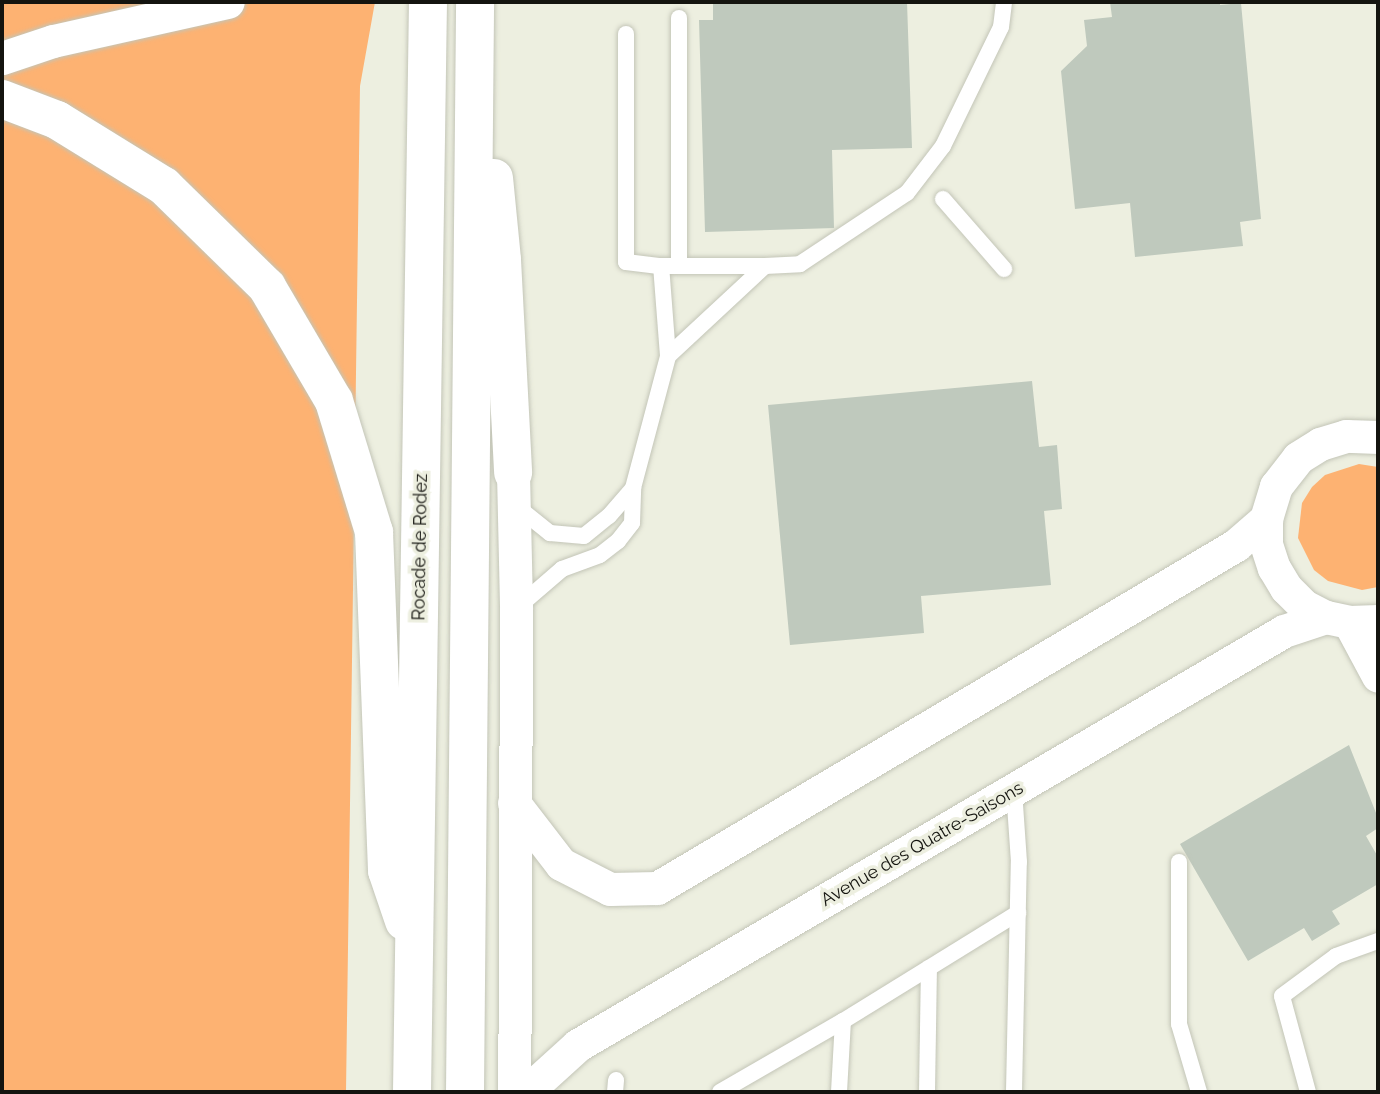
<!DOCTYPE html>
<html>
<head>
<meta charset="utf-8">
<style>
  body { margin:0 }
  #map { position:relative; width:1380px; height:1094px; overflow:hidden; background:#edefe0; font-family:Raleway,sans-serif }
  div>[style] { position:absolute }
  .green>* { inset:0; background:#fdb272 }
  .building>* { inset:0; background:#bfc9bd }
  .roads { filter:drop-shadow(0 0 2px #c3c5b7) drop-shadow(0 0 2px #c3c5b7) }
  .lane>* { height:16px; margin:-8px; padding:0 8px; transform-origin:8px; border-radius:8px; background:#fff }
  .street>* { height:33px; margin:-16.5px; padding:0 16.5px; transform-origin:16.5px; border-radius:16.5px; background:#fff }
  .highway>* { height:38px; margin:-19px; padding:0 19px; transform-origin:19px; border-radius:19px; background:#fff }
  span { translate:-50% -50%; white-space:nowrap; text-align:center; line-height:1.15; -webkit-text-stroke:7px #edefe0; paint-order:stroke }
  .street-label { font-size:18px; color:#14140f }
  .frame { position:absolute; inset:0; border:4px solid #14140f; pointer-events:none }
</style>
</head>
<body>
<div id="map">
  <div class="green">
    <div style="clip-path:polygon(2px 2px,375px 2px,360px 86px,346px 1092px,2px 1092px)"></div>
    <div style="clip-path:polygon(1359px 464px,1378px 467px,1378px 587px,1362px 590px,1328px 581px,1314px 570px,1298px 538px,1302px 503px,1312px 487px,1325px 475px)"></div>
  </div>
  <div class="building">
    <div style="clip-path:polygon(713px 2px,907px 2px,912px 148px,832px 150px,834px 228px,705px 232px,699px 20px,713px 20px)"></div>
    <div style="clip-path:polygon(1110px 2px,1220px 2px,1220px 5px,1241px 3px,1261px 219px,1240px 222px,1243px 246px,1135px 257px,1130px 203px,1075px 209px,1061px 71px,1087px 46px,1084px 20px,1112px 17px)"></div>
    <div style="clip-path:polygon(1032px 381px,1039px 447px,1057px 445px,1062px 509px,1044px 511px,1051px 585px,921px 596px,924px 633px,790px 645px,768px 405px)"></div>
    <div style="clip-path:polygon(1349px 745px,1378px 818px,1378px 828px,1366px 836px,1378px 857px,1378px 884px,1332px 911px,1340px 924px,1312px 941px,1304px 928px,1248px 961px,1180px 844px)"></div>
  </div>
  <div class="roads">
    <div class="lane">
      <div style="left:626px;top:34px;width:228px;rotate:90deg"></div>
      <div style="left:626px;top:262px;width:35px;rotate:7deg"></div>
      <div style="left:943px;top:199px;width:93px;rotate:48.9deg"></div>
      <div style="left:679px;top:266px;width:248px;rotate:-90deg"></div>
      <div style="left:765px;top:266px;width:35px;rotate:-3deg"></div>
      <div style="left:800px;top:264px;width:128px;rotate:-33.6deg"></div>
      <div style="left:907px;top:193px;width:59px;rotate:-52.5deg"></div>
      <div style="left:943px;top:146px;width:132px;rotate:-64deg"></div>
      <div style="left:1001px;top:27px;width:25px;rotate:-83deg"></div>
      <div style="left:515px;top:505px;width:45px;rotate:38.7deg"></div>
      <div style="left:550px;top:533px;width:34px;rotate:5deg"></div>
      <div style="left:584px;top:536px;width:32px;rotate:-39deg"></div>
      <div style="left:609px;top:516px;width:37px;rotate:-49deg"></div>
      <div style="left:518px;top:607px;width:58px;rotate:-40.8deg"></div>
      <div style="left:562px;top:569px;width:40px;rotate:-20.2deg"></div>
      <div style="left:600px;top:555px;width:23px;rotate:-38deg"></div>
      <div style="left:618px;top:541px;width:23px;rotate:-52deg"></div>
      <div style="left:632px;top:523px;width:35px;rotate:-88deg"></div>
      <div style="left:633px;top:488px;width:137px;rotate:-75.1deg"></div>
      <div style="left:668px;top:356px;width:90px;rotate:-94.4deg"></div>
      <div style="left:661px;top:266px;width:104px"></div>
      <div style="left:765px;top:266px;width:132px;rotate:137.1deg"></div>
      <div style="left:1179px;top:862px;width:162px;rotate:90deg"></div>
      <div style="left:1179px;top:1024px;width:71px;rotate:73.6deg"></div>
      <div style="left:615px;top:1092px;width:12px;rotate:-85deg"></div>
      <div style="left:720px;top:1092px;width:142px;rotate:-30deg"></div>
      <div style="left:839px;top:1092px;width:71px;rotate:-86.8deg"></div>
      <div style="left:843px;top:1021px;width:206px;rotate:-31.7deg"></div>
      <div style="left:927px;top:1092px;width:124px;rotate:-89.1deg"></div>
      <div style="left:1014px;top:1092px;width:230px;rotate:-88.8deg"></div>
      <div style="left:1019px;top:862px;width:72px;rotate:-94deg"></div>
      <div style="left:1308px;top:1092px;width:99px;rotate:-105.2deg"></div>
      <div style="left:1282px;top:996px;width:67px;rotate:-36.5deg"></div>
      <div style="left:1336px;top:956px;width:45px;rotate:-19.7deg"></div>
    </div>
    <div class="street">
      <div style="left:2px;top:58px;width:54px;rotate:-18.4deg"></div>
      <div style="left:53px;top:41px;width:179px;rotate:-12.6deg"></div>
      <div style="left:1378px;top:437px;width:32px;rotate:-178deg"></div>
      <div style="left:1346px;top:436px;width:27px;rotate:163deg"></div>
      <div style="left:1320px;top:444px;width:26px;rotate:148deg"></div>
      <div style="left:1298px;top:458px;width:36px;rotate:128deg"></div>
      <div style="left:1276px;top:486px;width:34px;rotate:107deg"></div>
      <div style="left:1266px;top:519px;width:25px;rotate:90deg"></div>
      <div style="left:1266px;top:544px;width:25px;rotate:72deg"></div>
      <div style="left:1274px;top:568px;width:23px;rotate:59deg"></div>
      <div style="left:1286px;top:588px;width:25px;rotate:45deg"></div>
      <div style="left:1304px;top:606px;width:25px;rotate:27deg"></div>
      <div style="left:1326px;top:617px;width:24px;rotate:12deg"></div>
      <div style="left:1349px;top:622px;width:29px;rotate:-2deg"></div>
      <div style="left:513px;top:473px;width:136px;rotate:88.7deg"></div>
      <div style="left:516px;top:609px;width:483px;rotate:90.2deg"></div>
      <div style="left:1349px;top:622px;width:61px;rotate:61.8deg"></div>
      <div style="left:514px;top:803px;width:77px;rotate:52.4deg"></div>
      <div style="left:561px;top:864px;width:55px;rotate:27deg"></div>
      <div style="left:610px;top:889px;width:47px;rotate:-1.2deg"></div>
      <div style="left:657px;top:888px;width:673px;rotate:-30.64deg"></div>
      <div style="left:1236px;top:545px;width:40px;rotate:-41deg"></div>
      <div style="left:532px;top:1092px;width:9px;rotate:-69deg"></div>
      <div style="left:535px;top:1084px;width:58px;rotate:-42.2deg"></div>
      <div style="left:578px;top:1045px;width:818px;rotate:-30.39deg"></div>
      <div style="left:1284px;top:631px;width:44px;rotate:-18.4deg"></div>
    </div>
    <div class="highway">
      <div style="left:2px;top:99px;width:59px;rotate:20.9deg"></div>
      <div style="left:57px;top:120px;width:126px;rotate:31.7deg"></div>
      <div style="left:164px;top:186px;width:144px;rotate:44.4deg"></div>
      <div style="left:267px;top:287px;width:132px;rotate:59.6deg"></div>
      <div style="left:334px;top:401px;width:137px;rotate:73deg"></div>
      <div style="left:374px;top:532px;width:339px;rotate:87.8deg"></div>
      <div style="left:387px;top:871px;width:53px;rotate:71.2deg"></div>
      <div style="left:494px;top:178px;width:82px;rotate:84.4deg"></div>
      <div style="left:502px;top:260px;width:213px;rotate:87deg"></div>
      <div style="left:412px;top:1092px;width:1090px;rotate:-89.16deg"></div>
      <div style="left:465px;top:1092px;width:1090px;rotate:-89.47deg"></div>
    </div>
  </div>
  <div class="street-label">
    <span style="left:420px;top:547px;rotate:-89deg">Rocade de Rodez</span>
    <span style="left:922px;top:844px;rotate:-30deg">Avenue des Quatre-Saisons</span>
  </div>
  <div class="frame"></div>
</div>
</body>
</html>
